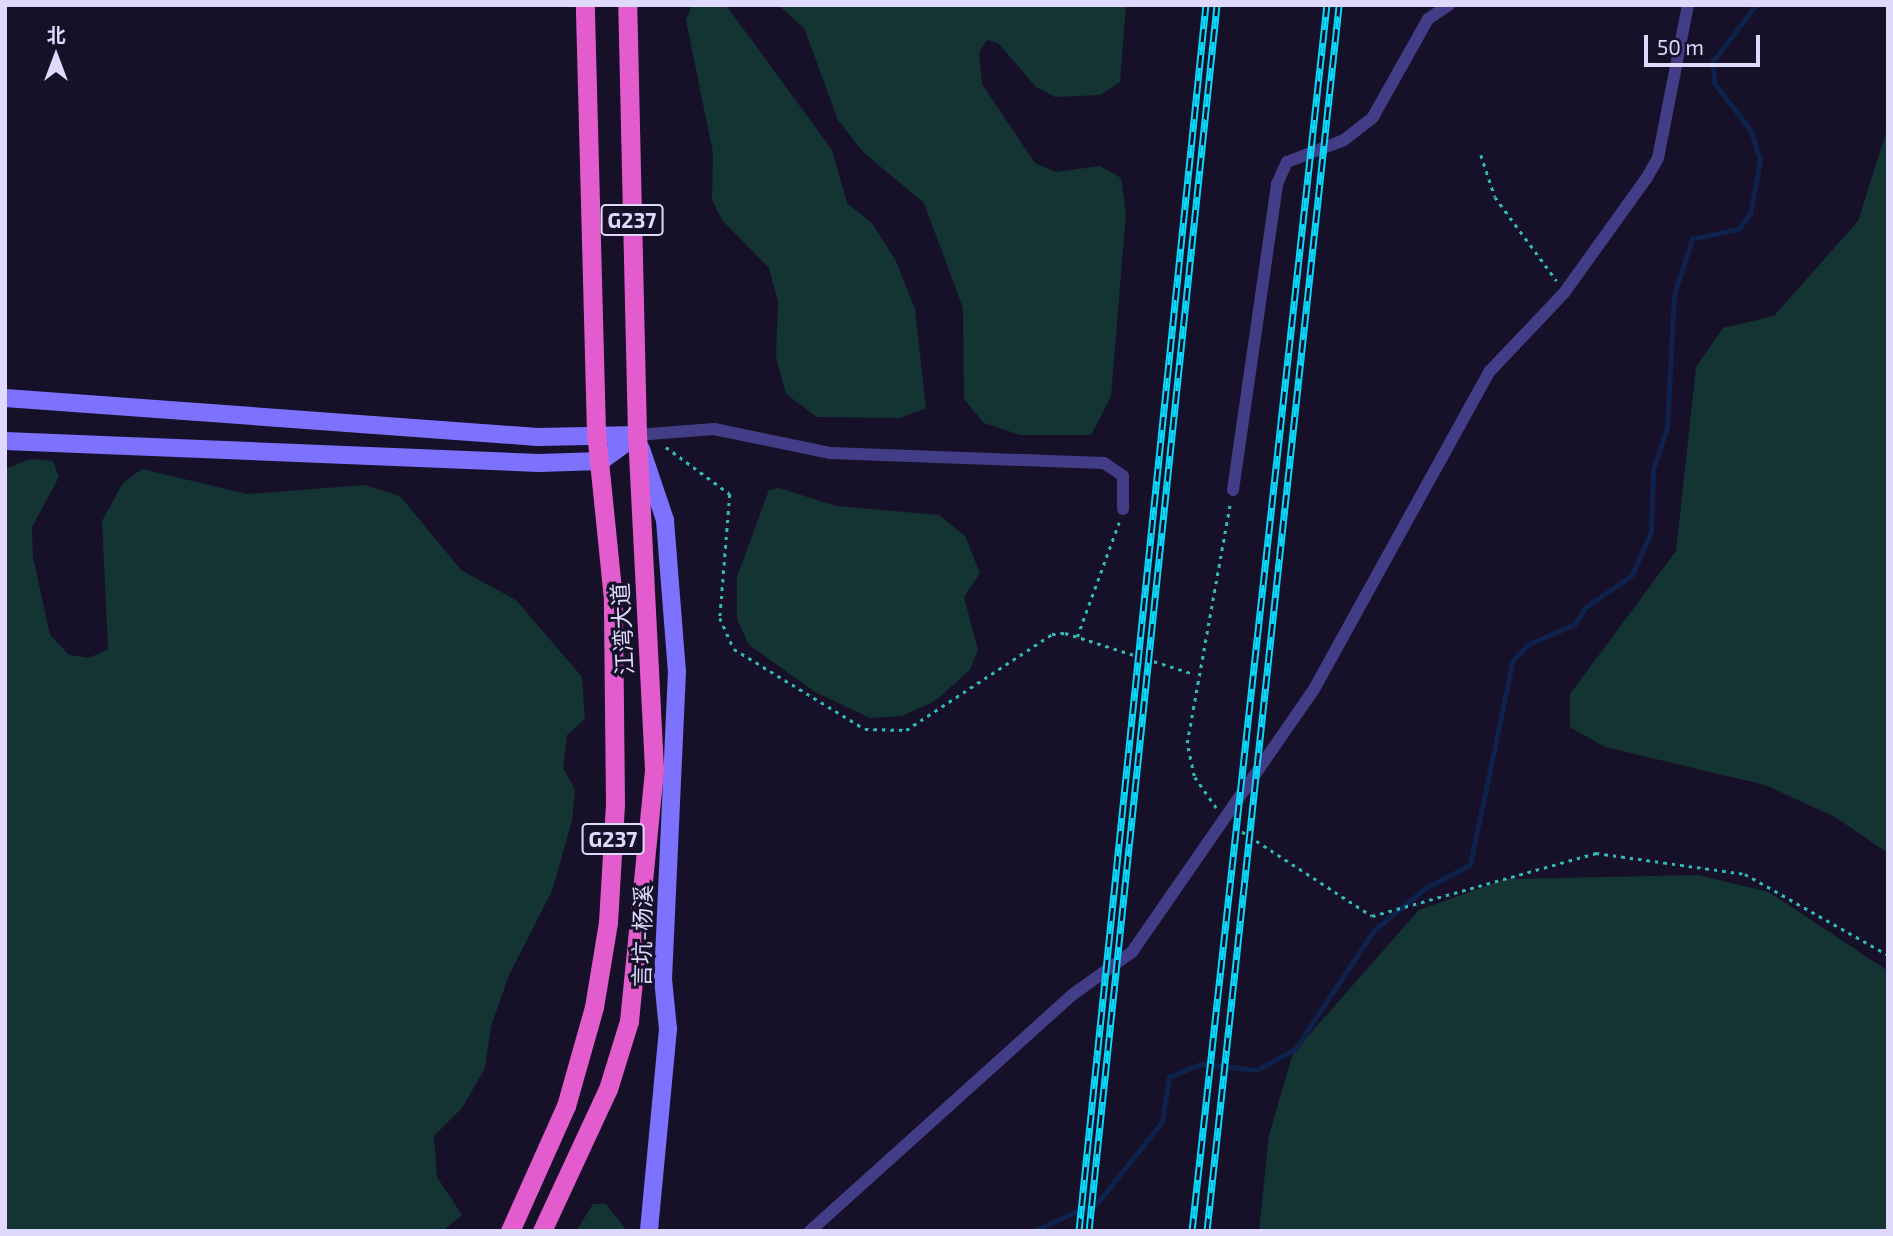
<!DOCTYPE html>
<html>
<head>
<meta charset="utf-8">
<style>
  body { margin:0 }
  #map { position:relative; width:1893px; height:1236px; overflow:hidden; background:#161129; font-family:"Exo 2","Noto Sans SC",sans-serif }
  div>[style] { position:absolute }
  .green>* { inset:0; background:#143333 }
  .stream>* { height:4.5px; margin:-2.25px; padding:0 2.25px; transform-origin:2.25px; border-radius:2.25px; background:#0e224b }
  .path>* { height:2.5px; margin-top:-1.25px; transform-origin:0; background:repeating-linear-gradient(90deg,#32bab8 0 3.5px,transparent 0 8.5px) }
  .minor>* { height:12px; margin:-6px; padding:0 6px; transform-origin:6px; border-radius:6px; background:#433d87 }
  .secondary>* { height:18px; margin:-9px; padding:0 9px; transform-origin:9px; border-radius:9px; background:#7c72fd }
  .trunk>* { height:19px; margin:-9.5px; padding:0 9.5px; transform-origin:9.5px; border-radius:9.5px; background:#e35cce }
  .rail>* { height:7px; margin-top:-3.5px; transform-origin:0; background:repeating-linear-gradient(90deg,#161129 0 13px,#09d8fb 0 26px); box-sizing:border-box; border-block:2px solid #09d8fb }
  span { translate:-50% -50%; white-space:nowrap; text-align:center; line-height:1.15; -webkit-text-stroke:6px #161129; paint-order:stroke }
  .shield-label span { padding:2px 5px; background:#161129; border:2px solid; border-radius:5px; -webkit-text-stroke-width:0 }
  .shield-label { font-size:21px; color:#dfd9fe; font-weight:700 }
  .street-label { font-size:23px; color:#dfd9fe }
  .frame { position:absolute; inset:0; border:7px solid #dfd9fe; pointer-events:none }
  .north { position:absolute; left:21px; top:21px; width:70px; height:70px; -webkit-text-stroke:5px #161129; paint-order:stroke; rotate:0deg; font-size:19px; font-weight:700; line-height:28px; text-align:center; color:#dfd9fe }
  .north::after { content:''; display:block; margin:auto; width:24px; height:32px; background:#dfd9fe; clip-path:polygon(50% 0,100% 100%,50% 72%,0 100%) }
  .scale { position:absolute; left:1644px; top:35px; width:116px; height:32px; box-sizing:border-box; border:4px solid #dfd9fe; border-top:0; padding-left:9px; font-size:21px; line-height:24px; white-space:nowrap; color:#dfd9fe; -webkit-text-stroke:5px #161129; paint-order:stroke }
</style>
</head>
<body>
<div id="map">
  <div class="green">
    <div style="clip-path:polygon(692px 5px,726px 5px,832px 150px,847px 203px,872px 223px,896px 261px,915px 309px,926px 408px,900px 418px,817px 417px,786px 394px,776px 357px,778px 302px,769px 268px,722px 220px,712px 200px,713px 153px,686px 20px)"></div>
    <div style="clip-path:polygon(778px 5px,1126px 5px,1120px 82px,1100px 95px,1055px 97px,1036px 87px,998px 43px,987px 40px,979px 53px,982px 84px,1035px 163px,1056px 172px,1100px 166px,1121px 178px,1126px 213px,1111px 397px,1091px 435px,1020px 435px,984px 423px,964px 399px,963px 308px,924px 203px,863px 152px,838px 120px,804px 28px)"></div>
    <div style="clip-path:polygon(1888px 127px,1888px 853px,1835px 817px,1765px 785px,1605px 747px,1570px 727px,1570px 694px,1676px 551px,1696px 367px,1723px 328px,1774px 316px,1858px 221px)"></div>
    <div style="clip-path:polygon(31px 459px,53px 461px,59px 477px,32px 527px,33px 557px,50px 635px,69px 655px,89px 658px,108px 649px,102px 521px,123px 483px,142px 469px,247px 494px,365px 485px,400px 496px,461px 570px,516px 600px,582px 677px,585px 719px,567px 735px,563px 768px,575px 790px,572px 821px,552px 891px,509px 975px,491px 1026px,485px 1068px,462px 1108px,434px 1136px,437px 1177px,462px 1215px,443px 1231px,5px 1231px,5px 469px)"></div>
    <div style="clip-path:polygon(779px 488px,836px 506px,939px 515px,965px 536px,980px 573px,964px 597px,978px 650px,970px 670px,935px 701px,902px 716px,870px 718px,815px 692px,749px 645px,737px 619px,737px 577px,769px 490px)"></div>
    <div style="clip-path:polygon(1698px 875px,1769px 892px,1888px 971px,1888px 1231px,1259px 1231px,1269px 1135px,1293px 1053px,1419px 910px,1506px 879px)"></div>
    <div style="clip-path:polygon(593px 1204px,606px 1204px,627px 1231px,576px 1231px)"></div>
  </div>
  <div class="stream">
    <div style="left:1033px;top:1231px;width:71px;rotate:-24deg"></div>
    <div style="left:1098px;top:1202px;width:102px;rotate:-51.3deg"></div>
    <div style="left:1162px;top:1122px;width:46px;rotate:-81.2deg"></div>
    <div style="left:1169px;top:1077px;width:35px;rotate:-22deg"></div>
    <div style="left:1202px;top:1064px;width:55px;rotate:6.2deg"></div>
    <div style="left:1257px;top:1070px;width:43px;rotate:-28.9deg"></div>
    <div style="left:1295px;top:1049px;width:143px;rotate:-56.4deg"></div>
    <div style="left:1374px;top:930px;width:68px;rotate:-39.1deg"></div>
    <div style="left:1427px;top:887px;width:48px;rotate:-27.1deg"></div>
    <div style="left:1470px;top:865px;width:209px;rotate:-78.2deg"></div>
    <div style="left:1513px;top:660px;width:23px;rotate:-45deg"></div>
    <div style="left:1529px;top:644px;width:50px;rotate:-23.5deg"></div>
    <div style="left:1575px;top:624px;width:20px;rotate:-57deg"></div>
    <div style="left:1586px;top:607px;width:56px;rotate:-34.8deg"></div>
    <div style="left:1632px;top:575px;width:47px;rotate:-66.2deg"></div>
    <div style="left:1651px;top:532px;width:62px;rotate:-88.2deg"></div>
    <div style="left:1653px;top:470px;width:44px;rotate:-71.6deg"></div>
    <div style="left:1667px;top:428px;width:133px;rotate:-87deg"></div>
    <div style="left:1674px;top:295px;width:59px;rotate:-72.2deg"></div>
    <div style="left:1692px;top:239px;width:47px;rotate:-12.3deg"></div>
    <div style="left:1738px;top:229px;width:19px;rotate:-51deg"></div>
    <div style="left:1750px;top:214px;width:55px;rotate:-79.5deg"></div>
    <div style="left:1760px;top:160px;width:32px;rotate:-108deg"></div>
    <div style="left:1750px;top:130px;width:59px;rotate:-127.5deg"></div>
    <div style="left:1714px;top:83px;width:22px;rotate:-93deg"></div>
    <div style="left:1713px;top:61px;width:71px;rotate:-52.5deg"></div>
  </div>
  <div class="path">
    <div style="left:1481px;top:155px;width:44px;rotate:71.6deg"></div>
    <div style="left:1495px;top:197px;width:104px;rotate:53.6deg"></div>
    <div style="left:666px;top:447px;width:79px;rotate:36.3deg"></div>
    <div style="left:730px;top:494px;width:124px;rotate:94.6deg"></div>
    <div style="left:720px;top:618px;width:34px;rotate:66deg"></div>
    <div style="left:734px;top:649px;width:153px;rotate:31.4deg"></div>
    <div style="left:865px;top:729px;width:41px;rotate:1.4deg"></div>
    <div style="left:906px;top:730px;width:175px;rotate:-33.3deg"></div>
    <div style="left:1052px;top:634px;width:13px;rotate:-4deg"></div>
    <div style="left:1065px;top:633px;width:135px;rotate:17.6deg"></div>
    <div style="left:1077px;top:637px;width:122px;rotate:-69.9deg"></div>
    <div style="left:1216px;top:808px;width:39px;rotate:-125deg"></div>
    <div style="left:1194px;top:776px;width:34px;rotate:-102deg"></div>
    <div style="left:1187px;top:743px;width:243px;rotate:-79.8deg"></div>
    <div style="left:1235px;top:827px;width:163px;rotate:33deg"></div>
    <div style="left:1372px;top:916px;width:233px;rotate:-15.7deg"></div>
    <div style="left:1596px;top:853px;width:150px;rotate:8deg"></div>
    <div style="left:1745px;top:874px;width:164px;rotate:29.5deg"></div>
  </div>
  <div class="minor">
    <div style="left:637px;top:435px;width:77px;rotate:-4.5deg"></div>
    <div style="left:714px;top:429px;width:118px;rotate:11.7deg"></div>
    <div style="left:830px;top:453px;width:274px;rotate:2.1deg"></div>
    <div style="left:1104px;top:463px;width:23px;rotate:34deg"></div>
    <div style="left:1123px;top:476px;width:33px;rotate:90deg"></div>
    <div style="left:1233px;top:490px;width:309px;rotate:-81.8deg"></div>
    <div style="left:1277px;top:184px;width:24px;rotate:-66deg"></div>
    <div style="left:1287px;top:162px;width:61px;rotate:-21.1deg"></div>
    <div style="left:1344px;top:140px;width:37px;rotate:-38deg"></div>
    <div style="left:1373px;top:117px;width:112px;rotate:-60.7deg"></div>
    <div style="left:1428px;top:19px;width:25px;rotate:-34deg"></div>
    <div style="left:810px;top:1231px;width:353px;rotate:-42deg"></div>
    <div style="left:1072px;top:995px;width:74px;rotate:-35.6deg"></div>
    <div style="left:1132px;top:952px;width:318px;rotate:-55.3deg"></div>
    <div style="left:1313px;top:691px;width:366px;rotate:-61.1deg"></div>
    <div style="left:1490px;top:371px;width:108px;rotate:-46.5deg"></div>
    <div style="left:1564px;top:293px;width:140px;rotate:-54.3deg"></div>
    <div style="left:1646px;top:179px;width:24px;rotate:-60deg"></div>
    <div style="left:1658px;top:158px;width:156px;rotate:-78.9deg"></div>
  </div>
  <div class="secondary">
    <div style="left:5px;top:398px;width:534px;rotate:4.18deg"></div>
    <div style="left:538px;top:437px;width:99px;rotate:-1.2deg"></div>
    <div style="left:5px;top:441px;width:534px;rotate:2.36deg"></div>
    <div style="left:539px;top:463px;width:62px;rotate:-1.8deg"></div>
    <div style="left:601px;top:461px;width:44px;rotate:-35.8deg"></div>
    <div style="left:641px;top:449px;width:75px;rotate:71.3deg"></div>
    <div style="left:665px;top:520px;width:151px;rotate:85.5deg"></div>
    <div style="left:677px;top:671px;width:308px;rotate:92.6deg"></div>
    <div style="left:663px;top:979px;width:50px;rotate:84.3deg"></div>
    <div style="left:668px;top:1029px;width:203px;rotate:95.4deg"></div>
  </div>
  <div class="trunk">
    <div style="left:510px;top:1231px;width:137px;rotate:-65.9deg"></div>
    <div style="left:566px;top:1106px;width:103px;rotate:-74.2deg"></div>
    <div style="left:594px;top:1007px;width:86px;rotate:-80.6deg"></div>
    <div style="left:608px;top:922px;width:119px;rotate:-86.6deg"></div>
    <div style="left:615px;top:803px;width:204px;rotate:-90.6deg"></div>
    <div style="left:613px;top:599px;width:168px;rotate:-95.8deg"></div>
    <div style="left:596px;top:432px;width:427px;rotate:-91.5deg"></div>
    <div style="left:542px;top:1231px;width:157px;rotate:-65.1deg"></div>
    <div style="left:608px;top:1089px;width:71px;rotate:-72.8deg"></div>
    <div style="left:629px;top:1021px;width:253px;rotate:-84.3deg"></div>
    <div style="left:654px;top:769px;width:334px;rotate:-92.9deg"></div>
    <div style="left:637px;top:435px;width:430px;rotate:-91.3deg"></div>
  </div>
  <div class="rail">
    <div style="left:1079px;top:1231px;width:1233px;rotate:-84.09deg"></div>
    <div style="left:1089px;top:1231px;width:1233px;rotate:-84.04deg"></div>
    <div style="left:1192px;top:1231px;width:1233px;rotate:-83.72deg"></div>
    <div style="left:1207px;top:1231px;width:1233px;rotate:-83.85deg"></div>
  </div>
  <div class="shield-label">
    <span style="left:632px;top:220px">G237</span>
    <span style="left:613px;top:839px">G237</span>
  </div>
  <div class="street-label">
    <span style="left:622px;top:629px;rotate:-93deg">江湾大道</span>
    <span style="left:642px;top:936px;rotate:-89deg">言坑-杨溪</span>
  </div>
  <div class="frame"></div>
  <div class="north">北</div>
  <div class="scale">50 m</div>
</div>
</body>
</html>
